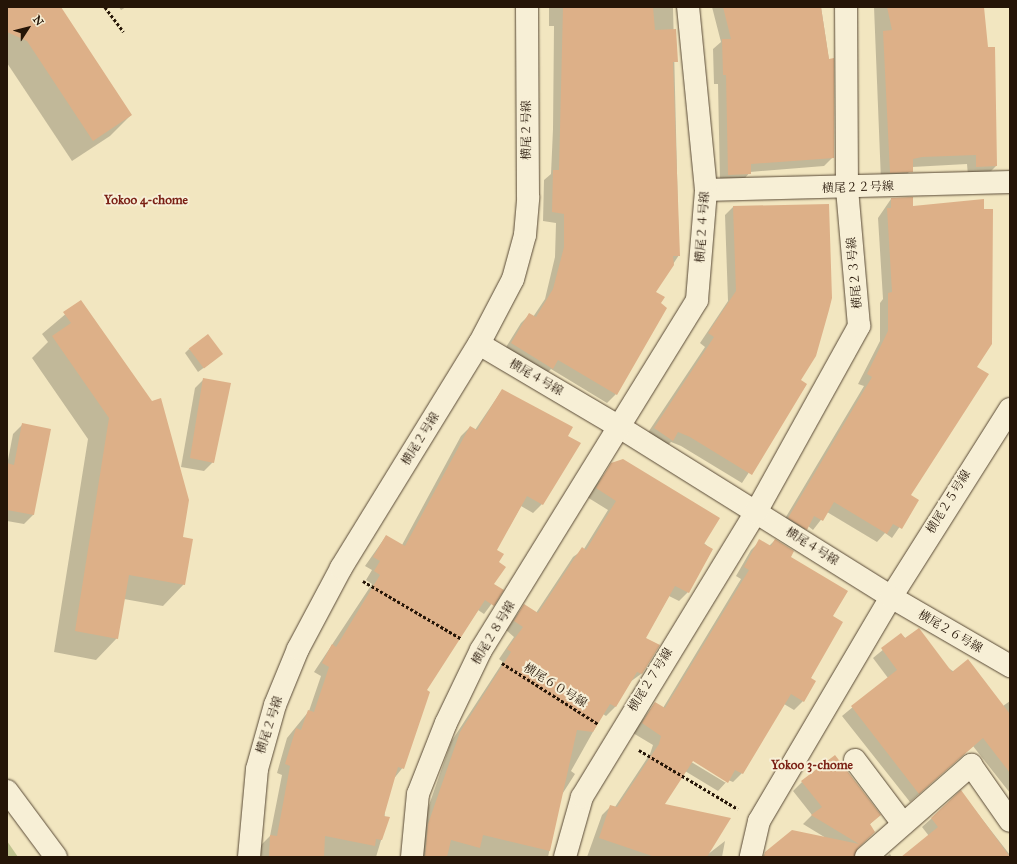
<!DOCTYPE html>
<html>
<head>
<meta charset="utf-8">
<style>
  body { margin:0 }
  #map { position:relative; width:1017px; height:864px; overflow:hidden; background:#f2e6c0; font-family:"IM FELL Great Primer","Noto Serif JP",serif }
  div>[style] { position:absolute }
  .green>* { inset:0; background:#bfc38f }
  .shadow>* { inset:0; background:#0003 }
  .building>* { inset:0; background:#ddb088; transform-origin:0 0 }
  .path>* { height:2.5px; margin-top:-1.25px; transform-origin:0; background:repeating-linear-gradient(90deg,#251507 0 3px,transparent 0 5px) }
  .roads { filter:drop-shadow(0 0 1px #584935) drop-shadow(0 0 1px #584935) }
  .minor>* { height:22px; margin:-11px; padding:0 11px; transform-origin:11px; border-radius:11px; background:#f7efd6 }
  span { translate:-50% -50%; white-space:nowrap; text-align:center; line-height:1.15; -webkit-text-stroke:4px #f7efd6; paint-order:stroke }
  .street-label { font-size:12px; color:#251507 }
  .neighbourhood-label { font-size:13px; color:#7a1f14; font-weight:700 }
  .frame { position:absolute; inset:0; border:8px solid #251507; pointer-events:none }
  .north { position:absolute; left:8px; top:8px; width:40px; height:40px; -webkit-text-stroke:3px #f7efd6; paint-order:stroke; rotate:54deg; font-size:11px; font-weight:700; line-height:16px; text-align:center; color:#251507 }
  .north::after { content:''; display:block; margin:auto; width:14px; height:18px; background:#251507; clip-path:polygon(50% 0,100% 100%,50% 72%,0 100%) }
</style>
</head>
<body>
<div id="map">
  <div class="green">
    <div style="clip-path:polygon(7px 841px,18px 857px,7px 857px)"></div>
  </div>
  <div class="shadow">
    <div style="clip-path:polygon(7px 7px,60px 7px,131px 115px,110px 136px,72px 161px,7px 63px)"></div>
    <div style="clip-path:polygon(119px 7px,126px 7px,121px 10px)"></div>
    <div style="clip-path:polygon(549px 7px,673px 7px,679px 255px,655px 292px,616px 394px,607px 403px,551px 369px,543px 377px,503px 352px,521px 323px,530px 314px,533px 317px,545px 299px,555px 257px,556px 223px,543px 221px,544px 180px,551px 174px,553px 129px,554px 26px,549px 26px)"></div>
    <div style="clip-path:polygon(712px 7px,821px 7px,829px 60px,833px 157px,824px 166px,750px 172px,741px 183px,720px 183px,718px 84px,714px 84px,713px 49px,721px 42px)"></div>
    <div style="clip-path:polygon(874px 7px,983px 7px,996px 166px,987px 175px,968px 176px,967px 164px,912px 167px,903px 181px,881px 181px)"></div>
    <div style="clip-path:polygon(891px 199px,912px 207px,976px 367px,909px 495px,918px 500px,892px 538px,885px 533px,877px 542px,827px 512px,813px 530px,808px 526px,797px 538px,780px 527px,864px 386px,858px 384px,880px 341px,880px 303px,883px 299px,878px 218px)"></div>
    <div style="clip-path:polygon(734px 206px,799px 381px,806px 385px,742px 483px,681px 446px,671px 442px,664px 449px,645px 437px,705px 347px,700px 343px,728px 301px,725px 215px)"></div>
    <div style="clip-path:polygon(81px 301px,182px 538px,184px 584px,163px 606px,124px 599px,117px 638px,96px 660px,54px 652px,88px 439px,32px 358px,48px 342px,42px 334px)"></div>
    <div style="clip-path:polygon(189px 349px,213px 361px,198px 372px,185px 353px)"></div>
    <div style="clip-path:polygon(204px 379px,213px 462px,204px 471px,181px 467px,195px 388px)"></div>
    <div style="clip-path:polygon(502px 390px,542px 504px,533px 513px,521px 506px,496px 550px,493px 584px,502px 590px,484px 614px,478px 610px,425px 690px,404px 766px,384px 791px,385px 827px,376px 857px,261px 857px,261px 845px,270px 836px,282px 775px,277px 773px,287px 738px,309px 711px,321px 676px,314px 672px,372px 584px,366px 580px,372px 570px,365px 566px,386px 536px,402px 545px,461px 436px,470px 427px,475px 430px)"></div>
    <div style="clip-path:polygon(22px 425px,50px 430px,33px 515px,24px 524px,7px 521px,7px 465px,13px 434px)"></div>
    <div style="clip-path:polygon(612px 464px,712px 550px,688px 592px,679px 601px,669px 596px,645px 638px,641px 674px,630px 682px,615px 707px,606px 716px,603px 714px,571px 771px,575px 774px,561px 796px,548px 857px,417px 857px,419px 834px,451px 742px,503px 662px,499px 659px,514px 637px,506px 630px,524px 605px,536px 613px,573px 557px,584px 549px,608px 510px,587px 497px)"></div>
    <div style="clip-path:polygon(evenodd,775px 540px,832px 616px,803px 701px,794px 710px,784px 704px,742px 773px,733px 782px,728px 780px,718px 791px,685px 771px,663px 805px,707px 855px,725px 841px,722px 857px,587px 857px,602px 815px,611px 806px,615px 807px,650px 754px,653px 745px,633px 733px,655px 703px,663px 708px,741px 579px,736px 576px,751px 550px,760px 541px,769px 546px,775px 540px,689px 758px,726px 780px,726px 783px,688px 760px,689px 758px)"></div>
    <div style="clip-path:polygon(901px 635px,1003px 706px,1010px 701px,1010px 793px,973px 746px,910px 802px,842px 716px,888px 678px,873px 658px)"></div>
    <div style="clip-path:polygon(802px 782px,880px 815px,869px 825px,874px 832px,844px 857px,762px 857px,770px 849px,826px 838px,803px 824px,812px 815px,793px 791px)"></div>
    <div style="clip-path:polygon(961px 792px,1010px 855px,903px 857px,929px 836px,922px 827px)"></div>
    <div style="clip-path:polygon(890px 854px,892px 857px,886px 857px)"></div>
  </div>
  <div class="building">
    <div style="clip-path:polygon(7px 7px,61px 7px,132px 115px,93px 141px,27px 41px,7px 32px)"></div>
    <div style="clip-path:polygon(563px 7px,653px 7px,655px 30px,676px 29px,678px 62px,673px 62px,680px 256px,673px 256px,674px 265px,656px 292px,665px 297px,661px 303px,667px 308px,617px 395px,558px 360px,553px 369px,511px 343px,529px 313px,536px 317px,553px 289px,564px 247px,564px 214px,552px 212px,553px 170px,559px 170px)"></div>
    <div style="clip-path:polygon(723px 7px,821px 7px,829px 59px,834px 58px,834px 158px,751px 164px,751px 174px,728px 175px,726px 75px,723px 75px,722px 39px,731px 39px)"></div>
    <div style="clip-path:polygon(887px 7px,984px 7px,988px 47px,995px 47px,997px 166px,976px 167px,976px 155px,922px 157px,913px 159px,913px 172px,890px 173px,883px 31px,892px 30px)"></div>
    <div style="clip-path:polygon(913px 197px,913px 206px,984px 199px,984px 209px,993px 209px,992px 344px,977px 367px,989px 374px,911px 495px,919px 500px,902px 529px,893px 524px,887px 534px,834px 502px,823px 521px,814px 516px,807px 530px,788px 518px,872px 377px,867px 374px,888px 331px,888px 293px,892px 292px,887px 208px,891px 208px,891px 198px)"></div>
    <div style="clip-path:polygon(829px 204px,832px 298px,829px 310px,816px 356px,801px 380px,807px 384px,752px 475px,690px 437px,678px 432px,673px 441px,654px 428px,714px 337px,708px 333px,736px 291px,733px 206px)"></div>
    <div style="clip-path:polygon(81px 300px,152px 401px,161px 398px,189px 500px,183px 537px,193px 539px,185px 585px,129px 575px,118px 639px,75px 631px,109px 418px,52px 336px,71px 323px,63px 312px)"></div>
    <div style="left:208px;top:334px;width:25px;height:24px;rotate:53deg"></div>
    <div style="clip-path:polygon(203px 378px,231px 383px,214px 463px,190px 458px)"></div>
    <div style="clip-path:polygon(502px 389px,573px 427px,568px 436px,581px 443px,543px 505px,527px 496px,497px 550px,504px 554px,499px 562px,506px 567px,494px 584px,504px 590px,494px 606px,485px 600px,427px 690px,430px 692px,404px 769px,398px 767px,384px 816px,390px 817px,382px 840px,376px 839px,375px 846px,325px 836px,324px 857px,269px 857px,270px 835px,277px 836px,290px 766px,285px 764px,296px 728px,301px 730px,308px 710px,314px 712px,329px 667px,322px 663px,332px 644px,336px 647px,380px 575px,374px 571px,380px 561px,373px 557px,386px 535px,405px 546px,470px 426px,477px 430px)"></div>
    <div style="clip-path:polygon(22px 423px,51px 429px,34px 515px,7px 510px,7px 463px,14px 465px)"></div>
    <div style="clip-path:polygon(623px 459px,720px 518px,704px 544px,713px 549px,689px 593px,675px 586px,646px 638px,660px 645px,642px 674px,637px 672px,616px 707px,610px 704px,593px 732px,577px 730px,550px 851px,483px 835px,480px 848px,451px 840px,447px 857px,425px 857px,428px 824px,460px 732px,511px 652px,507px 649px,523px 627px,514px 621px,524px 604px,538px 613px,582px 547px,586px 550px,616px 501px,596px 488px,611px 463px)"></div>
    <div style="clip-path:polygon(759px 539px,771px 546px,775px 539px,794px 551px,791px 557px,848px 591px,833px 616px,843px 622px,811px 678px,816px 681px,804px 702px,791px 694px,743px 774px,735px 770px,728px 783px,693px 761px,665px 804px,731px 818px,707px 857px,655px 857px,599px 838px,610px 805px,617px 807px,659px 744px,661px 736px,642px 723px,655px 702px,665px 708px,749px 570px,744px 567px)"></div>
    <div style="clip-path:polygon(919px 628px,952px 672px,968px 659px,1010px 714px,1010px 773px,983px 738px,919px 794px,851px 706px,897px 670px,881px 648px,901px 633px,905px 638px)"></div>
    <div style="clip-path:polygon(835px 755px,881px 815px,870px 824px,875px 832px,858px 848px,854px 857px,764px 857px,765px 852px,792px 830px,859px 844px,811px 815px,822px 807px,801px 781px)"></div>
    <div style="clip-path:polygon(961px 790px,1010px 857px,901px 857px,938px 827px,931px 818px)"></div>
  </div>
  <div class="path">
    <div style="left:105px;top:7px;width:31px;rotate:53deg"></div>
    <div style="left:363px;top:581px;width:113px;rotate:30.4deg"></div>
    <div style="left:502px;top:663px;width:114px;rotate:32.4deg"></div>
    <div style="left:639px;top:750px;width:115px;rotate:30.8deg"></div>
  </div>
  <div class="roads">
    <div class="minor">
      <div style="left:706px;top:190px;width:304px;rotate:-1.5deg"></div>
      <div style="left:479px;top:344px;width:165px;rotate:30.6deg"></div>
      <div style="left:621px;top:428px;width:319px;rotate:32deg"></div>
      <div style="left:891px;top:597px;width:260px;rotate:120.5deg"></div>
      <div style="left:759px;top:821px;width:37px;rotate:103deg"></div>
      <div style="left:1010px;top:409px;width:222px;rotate:122.3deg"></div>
      <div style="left:891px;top:597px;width:138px;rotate:30.1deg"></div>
      <div style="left:855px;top:760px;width:80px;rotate:53.1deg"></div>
      <div style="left:7px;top:791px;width:82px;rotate:53.4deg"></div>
      <div style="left:249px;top:857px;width:88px;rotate:-84.8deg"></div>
      <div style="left:257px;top:769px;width:66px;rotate:-74.3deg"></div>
      <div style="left:275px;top:705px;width:61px;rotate:-67.7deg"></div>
      <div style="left:298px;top:649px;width:92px;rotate:-62deg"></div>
      <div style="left:341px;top:568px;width:263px;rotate:-58.4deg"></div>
      <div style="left:479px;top:344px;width:73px;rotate:-62.4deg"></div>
      <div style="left:513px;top:279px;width:46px;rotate:-74.7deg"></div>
      <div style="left:525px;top:235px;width:38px;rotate:-85deg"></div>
      <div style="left:528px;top:197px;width:190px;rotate:-90.3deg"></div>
      <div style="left:412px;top:857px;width:63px;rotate:-84.6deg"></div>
      <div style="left:418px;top:794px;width:76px;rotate:-68.5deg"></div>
      <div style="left:446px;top:723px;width:81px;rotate:-64.4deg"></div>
      <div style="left:481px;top:650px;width:411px;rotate:-58.3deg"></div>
      <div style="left:697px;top:300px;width:110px;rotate:-85.3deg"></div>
      <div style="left:706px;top:190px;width:184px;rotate:-95.6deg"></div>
      <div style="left:565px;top:857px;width:62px;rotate:-74.2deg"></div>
      <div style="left:582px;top:797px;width:334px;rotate:-58.6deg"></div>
      <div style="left:756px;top:512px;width:213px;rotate:-61deg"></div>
      <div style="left:859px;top:326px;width:138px;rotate:-95deg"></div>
      <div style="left:847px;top:189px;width:182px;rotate:-90.3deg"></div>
      <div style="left:866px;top:857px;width:140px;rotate:-41.2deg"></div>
      <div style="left:971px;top:765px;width:68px;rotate:55.1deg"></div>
    </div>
  </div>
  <div class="street-label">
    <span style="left:527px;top:130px;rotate:-90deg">横尾２号線</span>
    <span style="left:858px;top:188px;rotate:-2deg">横尾２２号線</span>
    <span style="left:703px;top:227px;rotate:-86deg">横尾２４号線</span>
    <span style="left:855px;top:273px;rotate:-95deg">横尾２３号線</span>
    <span style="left:536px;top:378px;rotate:30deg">横尾４号線</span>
    <span style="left:421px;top:439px;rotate:-58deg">横尾２号線</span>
    <span style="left:949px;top:502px;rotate:-58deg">横尾２５号線</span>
    <span style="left:812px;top:547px;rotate:32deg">横尾４号線</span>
    <span style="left:950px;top:632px;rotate:30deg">横尾２６号線</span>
    <span style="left:494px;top:633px;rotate:-59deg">横尾２８号線</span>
    <span style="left:651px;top:680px;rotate:-58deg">横尾２７号線</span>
    <span style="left:555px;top:686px;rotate:32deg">横尾６０号線</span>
    <span style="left:270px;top:725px;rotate:-72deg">横尾２号線</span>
  </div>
  <div class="neighbourhood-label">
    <span style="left:146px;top:200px">Yokoo 4-chome</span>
    <span style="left:812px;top:765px">Yokoo 3-chome</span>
  </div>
  <div class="frame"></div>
  <div class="north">N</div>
</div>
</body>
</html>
